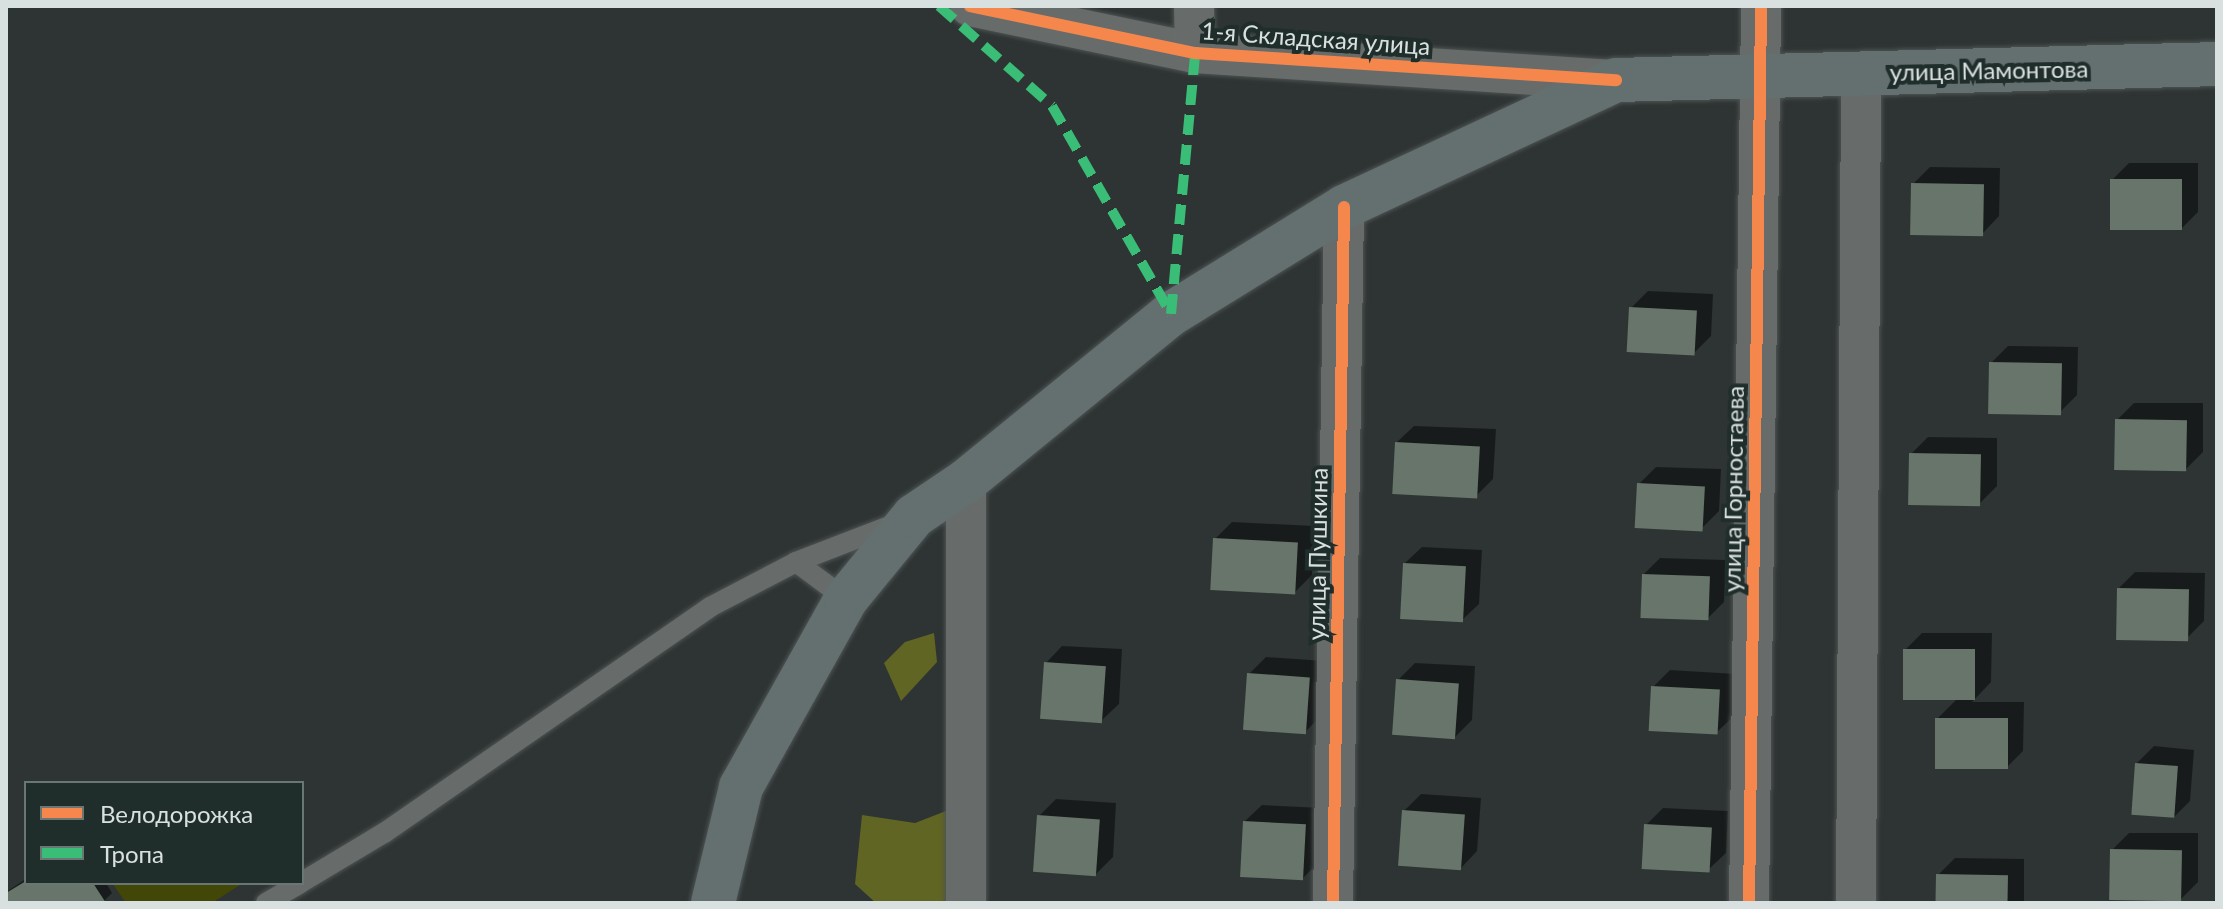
<!DOCTYPE html>
<html>
<head>
<meta charset="utf-8">
<style>
  body { margin:0 }
  #map { position:relative; width:2223px; height:909px; overflow:hidden; background:#2e3433; font-family:Lato,sans-serif }
  div>[style] { position:absolute }
  .green>* { inset:0; background:#424607 }
  .forest>* { inset:0; background:#606523 }
  .shadow>* { inset:0; background:#0007 }
  .building>* { inset:0; background:#67756b; transform-origin:0 0 }
  .roads { filter:drop-shadow(0 0 2px #4d5352) drop-shadow(0 0 2px #4d5352) }
  .lane>* { height:20px; margin:-10px; padding:0 10px; transform-origin:10px; border-radius:10px; background:#676c6b }
  .street>* { height:40px; margin:-20px; padding:0 20px; transform-origin:20px; border-radius:20px; background:#676c6b }
  .secondary>* { height:44px; margin:-22px; padding:0 22px; transform-origin:22px; border-radius:22px; background:#646f6f }
  .quiet>* { height:10px; margin-top:-5px; transform-origin:0; background:repeating-linear-gradient(90deg,#3abd76 0 20px,transparent 0 30px) }
  .cycleway>* { height:12px; margin:-6px; padding:0 6px; transform-origin:6px; border-radius:6px; background:#f5874c }
  span { translate:-50% -50%; white-space:nowrap; text-align:center; line-height:1.15; -webkit-text-stroke:8px #202e2b; paint-order:stroke }
  .street-label { font-size:24px; color:#d9e1e0 }
  .frame { position:absolute; inset:0; border:8px solid #d9e1e0; pointer-events:none }
  .legend { position:absolute; left:24px; top:781px; width:280px; height:104px; box-sizing:border-box; background:#202e2b; border:2px solid #6a7673; margin:0; padding:10px 14px; list-style:none; font-size:24px; color:#d9e1e0 }
  .legend li { display:flex; align-items:center; gap:16px; height:40px }
  .legend b { width:40px; border:2px solid #6a7673 }
</style>
</head>
<body>
<div id="map">
  <div class="green">
    <div style="clip-path:polygon(112px 883px,243px 883px,212px 903px,126px 903px)"></div>
  </div>
  <div class="forest">
    <div style="clip-path:polygon(934px 633px,937px 662px,901px 701px,884px 663px,905px 642px)"></div>
    <div style="clip-path:polygon(946px 811px,949px 903px,876px 903px,855px 884px,862px 815px,915px 823px)"></div>
  </div>
  <div class="shadow">
    <div style="clip-path:polygon(2129px 163px,2198px 163px,2198px 212px,2181px 229px,2112px 180px)"></div>
    <div style="clip-path:polygon(1930px 167px,2000px 168px,1999px 216px,1983px 233px,1913px 184px)"></div>
    <div style="clip-path:polygon(1648px 291px,1713px 294px,1711px 336px,1694px 353px,1631px 308px)"></div>
    <div style="clip-path:polygon(2008px 346px,2078px 347px,2077px 395px,2060px 412px,1991px 363px)"></div>
    <div style="clip-path:polygon(2134px 403px,2203px 403px,2203px 452px,2186px 469px,2117px 420px)"></div>
    <div style="clip-path:polygon(1414px 426px,1496px 429px,1493px 479px,1476px 496px,1397px 442px)"></div>
    <div style="clip-path:polygon(1928px 437px,1997px 438px,1997px 486px,1980px 503px,1911px 454px)"></div>
    <div style="clip-path:polygon(1656px 467px,1721px 469px,1719px 511px,1702px 528px,1639px 484px)"></div>
    <div style="clip-path:polygon(1232px 522px,1314px 526px,1312px 575px,1295px 592px,1215px 539px)"></div>
    <div style="clip-path:polygon(1422px 547px,1482px 550px,1479px 604px,1462px 620px,1405px 563px)"></div>
    <div style="clip-path:polygon(1660px 558px,1726px 560px,1724px 602px,1707px 619px,1644px 574px)"></div>
    <div style="clip-path:polygon(2135px 572px,2205px 573px,2204px 621px,2187px 638px,2118px 589px)"></div>
    <div style="clip-path:polygon(1922px 633px,1992px 633px,1991px 682px,1972px 702px,2024px 702px,2023px 751px,2006px 768px,1937px 719px,1957px 699px,1905px 650px)"></div>
    <div style="clip-path:polygon(1062px 646px,1122px 649px,1119px 704px,1102px 720px,1046px 663px)"></div>
    <div style="clip-path:polygon(1266px 657px,1326px 661px,1322px 715px,1305px 732px,1249px 674px)"></div>
    <div style="clip-path:polygon(1415px 663px,1475px 666px,1472px 720px,1455px 737px,1398px 680px)"></div>
    <div style="clip-path:polygon(1670px 670px,1736px 674px,1734px 716px,1717px 732px,1653px 687px)"></div>
    <div style="clip-path:polygon(2154px 746px,2194px 750px,2190px 801px,2173px 818px,2137px 763px)"></div>
    <div style="clip-path:polygon(1421px 794px,1481px 798px,1477px 851px,1461px 868px,1404px 811px)"></div>
    <div style="clip-path:polygon(1056px 799px,1116px 803px,1113px 857px,1096px 874px,1039px 816px)"></div>
    <div style="clip-path:polygon(1262px 805px,1322px 808px,1319px 862px,1302px 879px,1245px 821px)"></div>
    <div style="clip-path:polygon(1663px 808px,1728px 811px,1726px 853px,1709px 869px,1646px 825px)"></div>
    <div style="clip-path:polygon(2129px 833px,2198px 833px,2198px 882px,2181px 899px,2112px 850px)"></div>
    <div style="clip-path:polygon(1955px 858px,2024px 859px,2024px 903px,1938px 903px,1938px 875px)"></div>
    <div style="clip-path:polygon(26px 879px,106px 883px,112px 893px,102px 903px,6px 903px,6px 892px)"></div>
  </div>
  <div class="building">
    <div style="left:2110px;top:179px;width:72px;height:51px"></div>
    <div style="left:1911px;top:183px;width:73px;height:52px;rotate:1deg"></div>
    <div style="left:1629px;top:307px;width:68px;height:45px;rotate:3deg"></div>
    <div style="left:1989px;top:362px;width:73px;height:52px;rotate:1deg"></div>
    <div style="left:2115px;top:419px;width:72px;height:51px;rotate:1deg"></div>
    <div style="left:1395px;top:442px;width:85px;height:52px;rotate:3deg"></div>
    <div style="left:1909px;top:453px;width:72px;height:52px;rotate:1deg"></div>
    <div style="left:1637px;top:483px;width:68px;height:45px;rotate:3deg"></div>
    <div style="left:1213px;top:538px;width:85px;height:52px;rotate:3deg"></div>
    <div style="left:1403px;top:563px;width:63px;height:56px;rotate:3deg"></div>
    <div style="left:1642px;top:574px;width:68px;height:44px;rotate:2deg"></div>
    <div style="left:2117px;top:588px;width:72px;height:52px;rotate:1deg"></div>
    <div style="left:1903px;top:649px;width:72px;height:51px"></div>
    <div style="left:1044px;top:662px;width:62px;height:57px;rotate:4deg"></div>
    <div style="left:1247px;top:673px;width:63px;height:57px;rotate:4deg"></div>
    <div style="left:1396px;top:679px;width:63px;height:56px;rotate:4deg"></div>
    <div style="left:1651px;top:686px;width:69px;height:45px;rotate:3deg"></div>
    <div style="left:1935px;top:718px;width:73px;height:51px"></div>
    <div style="left:2135px;top:763px;width:43px;height:52px;rotate:4deg"></div>
    <div style="left:1402px;top:810px;width:63px;height:56px;rotate:4deg"></div>
    <div style="left:1037px;top:815px;width:63px;height:57px;rotate:4deg"></div>
    <div style="left:1243px;top:821px;width:63px;height:56px;rotate:3deg"></div>
    <div style="left:1644px;top:824px;width:68px;height:45px;rotate:3deg"></div>
    <div style="left:2110px;top:849px;width:72px;height:51px;rotate:1deg"></div>
    <div style="left:1936px;top:874px;width:72px;height:29px;rotate:1deg"></div>
    <div style="clip-path:polygon(26px 881px,93px 883px,106px 903px,6px 903px,6px 893px)"></div>
  </div>
  <div class="roads">
    <div class="lane">
      <div style="left:796px;top:562px;width:108px;rotate:-21.1deg"></div>
      <div style="left:302px;top:882px;width:96px;rotate:-30.9deg"></div>
      <div style="left:384px;top:833px;width:397px;rotate:-34.7deg"></div>
      <div style="left:710px;top:607px;width:97px;rotate:-27.6deg"></div>
      <div style="left:796px;top:562px;width:62px;rotate:36.5deg"></div>
      <div style="left:266px;top:903px;width:39px;rotate:-30deg"></div>
    </div>
    <div class="street">
      <div style="left:970px;top:6px;width:230px;rotate:11.8deg"></div>
      <div style="left:1195px;top:53px;width:422px;rotate:3.7deg"></div>
      <div style="left:1194px;top:6px;width:47px;rotate:88.8deg"></div>
      <div style="left:966px;top:903px;width:422px;rotate:-90deg"></div>
      <div style="left:1333px;top:903px;width:696px;rotate:-89.09deg"></div>
      <div style="left:1749px;top:903px;width:897px;rotate:-89.23deg"></div>
      <div style="left:1856px;top:903px;width:829px;rotate:-89.65deg"></div>
    </div>
    <div class="secondary">
      <div style="left:713px;top:903px;width:119px;rotate:-76.4deg"></div>
      <div style="left:741px;top:787px;width:215px;rotate:-60.8deg"></div>
      <div style="left:846px;top:599px;width:107px;rotate:-50.7deg"></div>
      <div style="left:914px;top:516px;width:63px;rotate:-33.9deg"></div>
      <div style="left:966px;top:481px;width:264px;rotate:-39.2deg"></div>
      <div style="left:1171px;top:314px;width:203px;rotate:-31.7deg"></div>
      <div style="left:1344px;top:207px;width:300px;rotate:-25deg"></div>
      <div style="left:1616px;top:80px;width:601px;rotate:-1.52deg"></div>
    </div>
  </div>
  <div class="quiet">
    <div style="left:939px;top:6px;width:151px;rotate:41.5deg"></div>
    <div style="left:1052px;top:106px;width:240px;rotate:60.2deg"></div>
    <div style="left:1171px;top:314px;width:262px;rotate:-84.7deg"></div>
  </div>
  <div class="cycleway">
    <div style="left:970px;top:6px;width:230px;rotate:11.8deg"></div>
    <div style="left:1195px;top:53px;width:422px;rotate:3.7deg"></div>
    <div style="left:1333px;top:903px;width:696px;rotate:-89.09deg"></div>
    <div style="left:1749px;top:903px;width:897px;rotate:-89.23deg"></div>
  </div>
  <div class="street-label">
    <span style="left:1316px;top:38px;rotate:4deg">1-я Складская улица</span>
    <span style="left:1989px;top:70px;rotate:-1deg">улица Мамонтова</span>
    <span style="left:1733px;top:489px;rotate:-89deg">улица Горностаева</span>
    <span style="left:1317px;top:554px;rotate:-89deg">улица Пушкина</span>
  </div>
  <div class="frame"></div>
  <ul class="legend">
  <li><b style="height:10px;background:#f5874c"></b>Велодорожка</li>
  <li><b style="height:10px;background:#3abd76"></b>Тропа</li>
  </ul>
</div>
</body>
</html>
